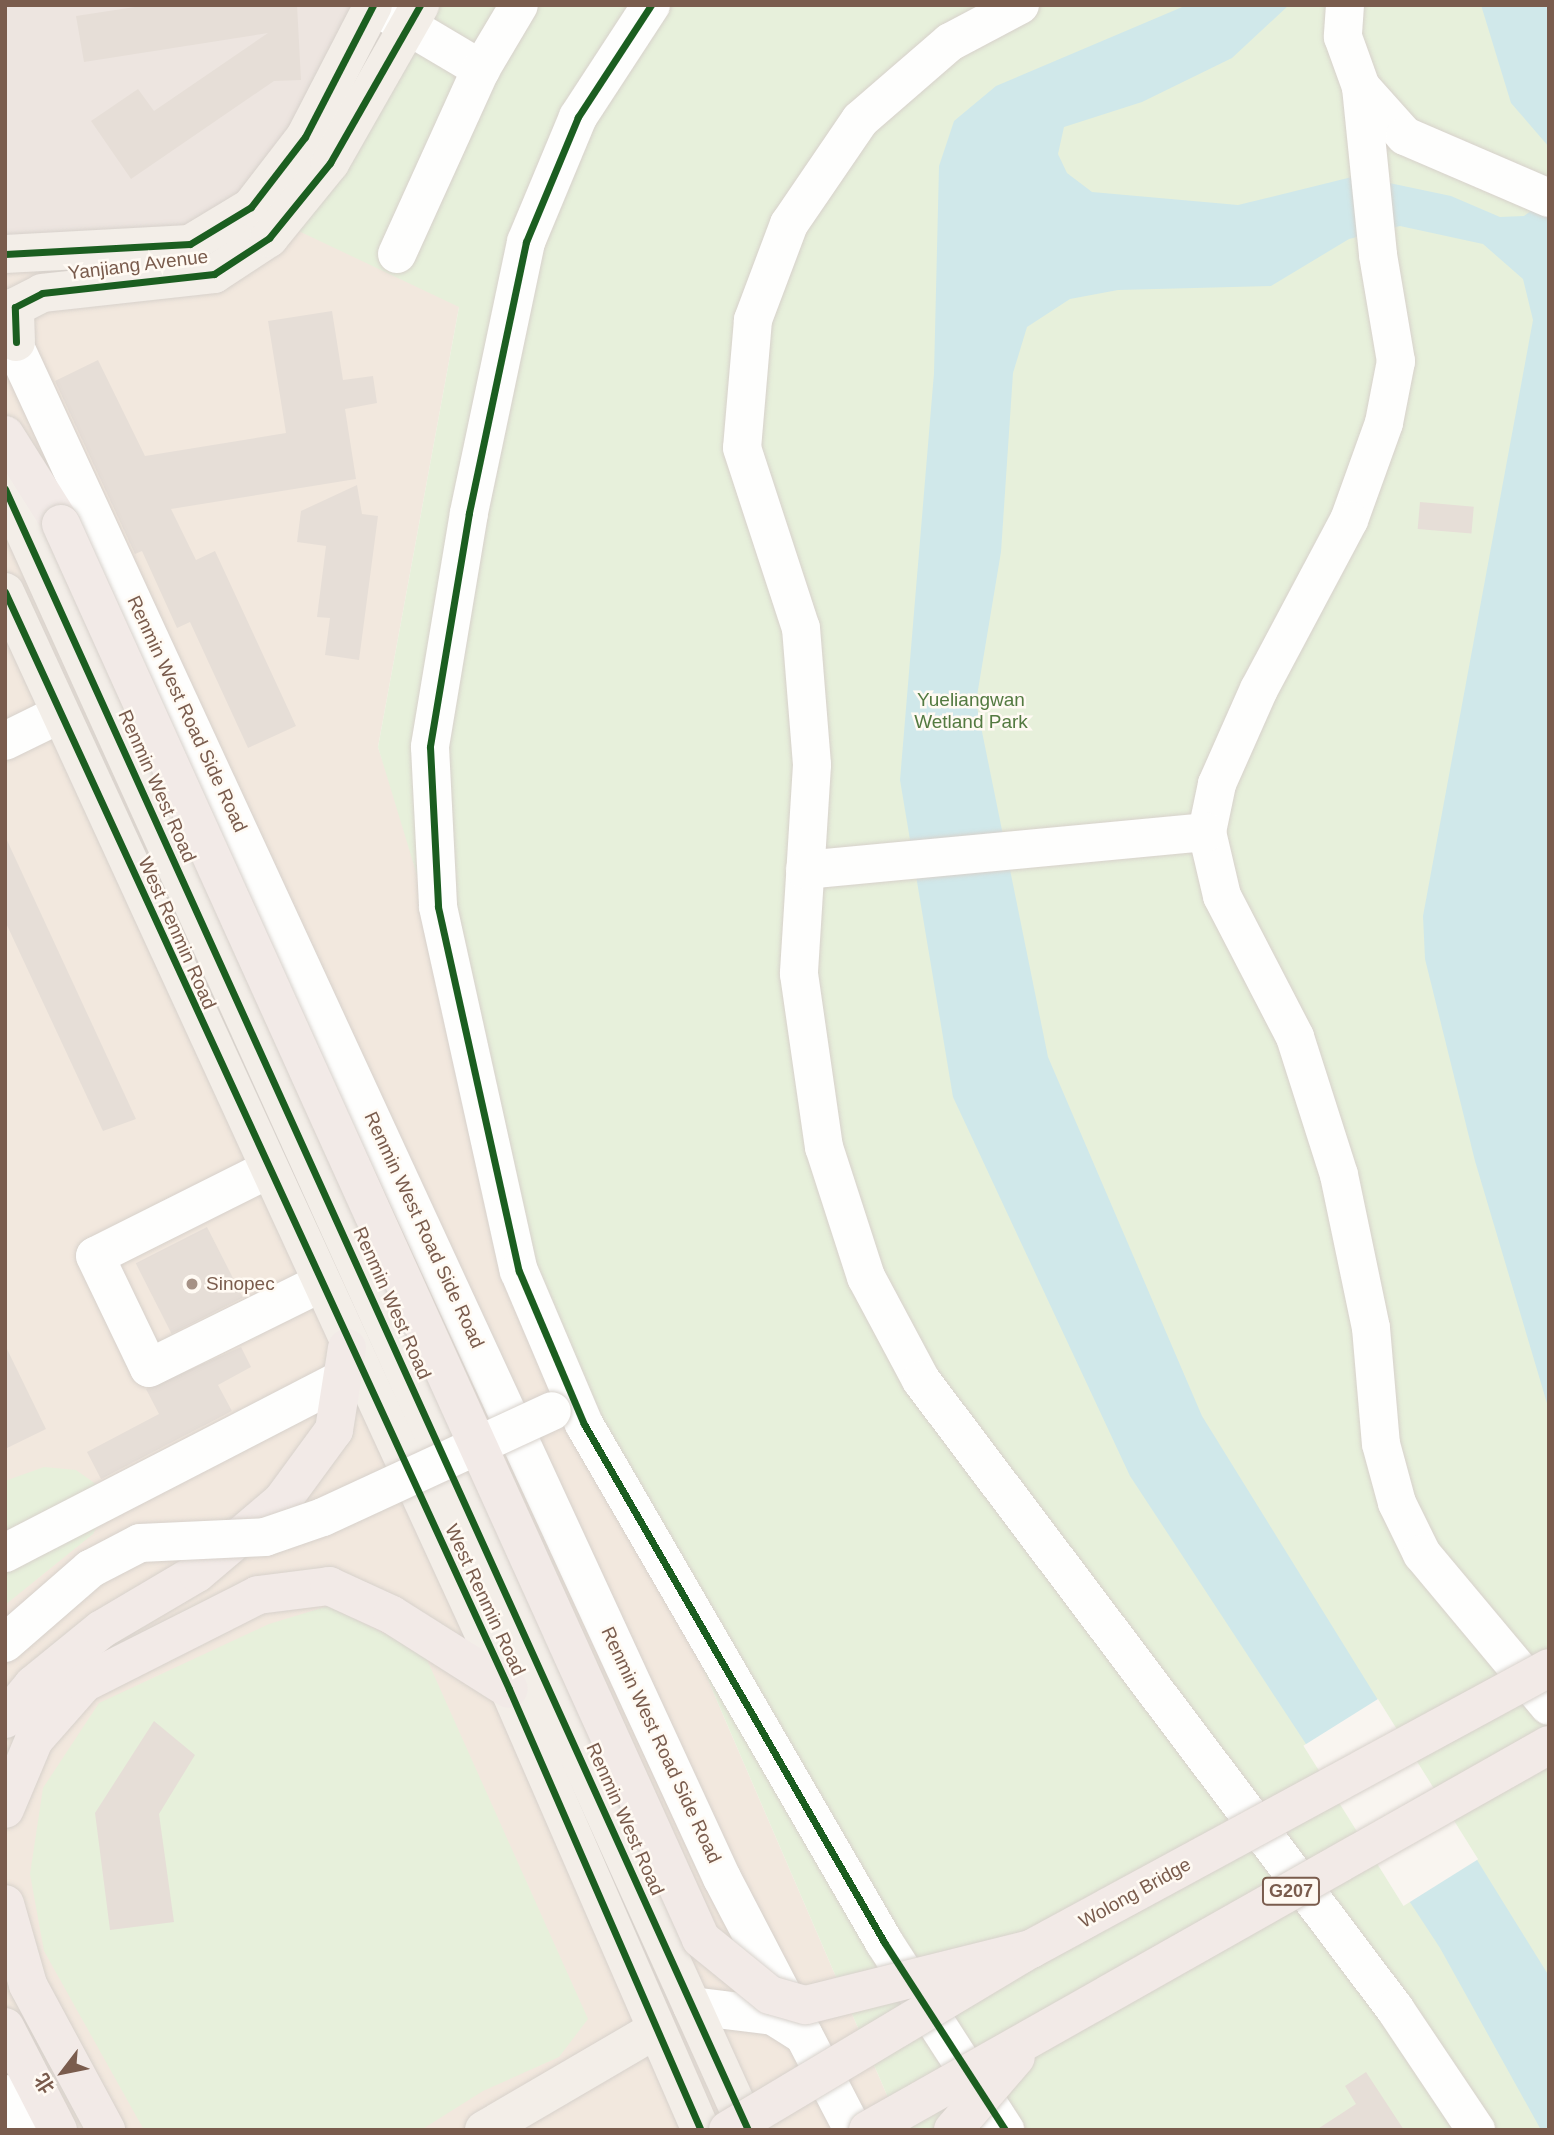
<!DOCTYPE html>
<html>
<head>
<meta charset="utf-8">
<style>
  body { margin:0 }
  #map { position:relative; width:1554px; height:2135px; overflow:hidden; background:#f9f5f0; font-family:Arial,"Noto Sans SC",sans-serif }
  div>[style] { position:absolute }
  .residential>* { inset:0; background:#f2e8de }
  .industrial>* { inset:0; background:#ede5e0 }
  .green>* { inset:0; background:#e7f0db }
  .water>* { inset:0; background:#d0e8ea }
  .pier>* { inset:0; background:#f9f5f0; transform-origin:0 0 }
  .building>* { inset:0; background:#e6ded7; transform-origin:0 0 }
  .roads { filter:drop-shadow(0 0 2px #d7d1cb) drop-shadow(0 0 2px #d7d1cb) }
  .minor>* { height:38px; margin:-19px; padding:0 19px; transform-origin:19px; border-radius:19px; background:#fefefd }
  .major>* { height:38px; margin:-19px; padding:0 19px; transform-origin:19px; border-radius:19px; background:#f3eee8 }
  .highway>* { height:38px; margin:-19px; padding:0 19px; transform-origin:19px; border-radius:19px; background:#f2eae7 }
  .bridges { filter:drop-shadow(0 0 2px #d7d1cb) drop-shadow(0 0 2px #d7d1cb) }
  .minor-bridge>* { height:38px; margin:-19px; padding:0 19px; transform-origin:19px; border-radius:19px; background:#fefefd }
  .highway-bridge>* { height:38px; margin:-19px; padding:0 19px; transform-origin:19px; border-radius:19px; background:#f2eae7 }
  .cycleway>* { height:7px; margin:-3.5px; padding:0 3.5px; transform-origin:3.5px; border-radius:3.5px; background:#1b5e20 }
  .dots>* { width:19px; height:19px; translate:-50% -50%; box-sizing:border-box; border:4px solid #fffaf3; border-radius:50% }
  span { translate:-50% -50%; white-space:nowrap; text-align:center; line-height:1.15; -webkit-text-stroke:5px #fffaf3; paint-order:stroke }
  .shield-label span { padding:2px 5px; background:#fffaf3; border:2px solid; border-radius:5px; -webkit-text-stroke-width:0 }
  .shield-label { font-size:18px; color:#7a5c4d; font-weight:700 }
  .street-label { font-size:19px; color:#7a5c4d }
  .park-label { font-size:19px; color:#537a41 }
  .poi-label { font-size:19px; color:#7a5c4d }
  .left { translate:0 -50%; text-align:left }
  .frame { position:absolute; inset:0; border:7px solid #7a5c4d; pointer-events:none }
  .north { position:absolute; left:28px; top:2037px; width:70px; height:70px; -webkit-text-stroke:5px #fffaf3; paint-order:stroke; rotate:238deg; font-size:19px; font-weight:700; line-height:28px; text-align:center; color:#7a5c4d }
  .north::after { content:''; display:block; margin:auto; width:24px; height:32px; background:#7a5c4d; clip-path:polygon(50% 0,100% 100%,50% 72%,0 100%) }
</style>
</head>
<body>
<div id="map">
  <div class="residential">
    <div style="clip-path:polygon(5px 5px,406px 5px,459px 307px,378px 747px,636px 1513px,902px 2130px,5px 2130px)"></div>
  </div>
  <div class="industrial">
    <div style="clip-path:polygon(5px 5px,357px 5px,305px 137px,190px 244px,5px 254px)"></div>
  </div>
  <div class="green">
    <div style="clip-path:polygon(406px 5px,1549px 5px,1549px 2130px,902px 2130px,636px 1513px,584px 1424px,378px 747px,459px 307px,267px 216px)"></div>
    <div style="clip-path:polygon(44px 1467px,76px 1470px,114px 1497px,93px 1534px,5px 1605px,5px 1481px)"></div>
    <div style="clip-path:polygon(328px 1606px,424px 1653px,588px 2019px,559px 2057px,483px 2091px,421px 2130px,144px 2130px,44px 1951px,30px 1874px,43px 1788px,99px 1703px,269px 1624px)"></div>
  </div>
  <div class="water">
    <div style="clip-path:polygon(1187px 5px,1289px 5px,1232px 58px,1142px 102px,1064px 127px,1058px 154px,1067px 173px,1092px 192px,1238px 205px,1356px 176px,1451px 196px,1500px 217px,1524px 216px,1536px 207px,1549px 182px,1549px 1410px,1475px 1161px,1425px 959px,1423px 916px,1533px 320px,1523px 279px,1483px 244px,1400px 226px,1349px 239px,1271px 286px,1118px 290px,1070px 299px,1027px 327px,1013px 373px,1001px 552px,976px 702px,1048px 1057px,1202px 1416px,1549px 1976px,1549px 2130px,1541px 2130px,1440px 1948px,1130px 1476px,953px 1097px,900px 780px,934px 373px,939px 166px,954px 121px,996px 86px)"></div>
    <div style="clip-path:polygon(1481px 5px,1549px 5px,1549px 147px,1511px 103px)"></div>
  </div>
  <div class="pier">
    <div style="left:1378px;top:1699px;width:189px;height:88px;rotate:58deg"></div>
  </div>
  <div class="building">
    <div style="clip-path:polygon(148px 5px,297px 5px,301px 80px,274px 81px,131px 179px,91px 121px,138px 89px,154px 111px,268px 33px,84px 62px,76px 16px)"></div>
    <div style="clip-path:polygon(332px 311px,343px 380px,373px 376px,377px 403px,345px 409px,356px 479px,171px 509px,196px 560px,215px 551px,296px 726px,248px 748px,190px 622px,177px 628px,142px 551px,135px 554px,55px 381px,98px 360px,145px 456px,286px 433px,268px 321px)"></div>
    <div style="clip-path:polygon(357px 485px,362px 514px,378px 516px,359px 660px,325px 655px,330px 618px,317px 617px,326px 546px,297px 542px,301px 511px)"></div>
    <div style="left:1420px;top:502px;width:54px;height:27px;rotate:5deg"></div>
    <div style="clip-path:polygon(5px 836px,136px 1119px,103px 1131px,5px 921px)"></div>
    <div style="left:207px;top:1227px;width:79px;height:80px;rotate:63deg"></div>
    <div style="clip-path:polygon(5px 1345px,46px 1429px,5px 1449px)"></div>
    <div style="clip-path:polygon(241px 1347px,251px 1367px,218px 1385px,232px 1411px,101px 1479px,87px 1452px,159px 1414px,146px 1389px)"></div>
    <div style="clip-path:polygon(154px 1721px,195px 1755px,159px 1814px,174px 1922px,110px 1930px,95px 1813px)"></div>
    <div style="clip-path:polygon(1366px 2072px,1404px 2130px,1316px 2130px,1356px 2104px,1345px 2086px)"></div>
  </div>
  <div class="roads">
    <div class="minor">
      <div style="left:373px;top:5px;width:126px;rotate:30.7deg"></div>
      <div style="left:651px;top:5px;width:134px;rotate:123.1deg"></div>
      <div style="left:578px;top:117px;width:135px;rotate:112.6deg"></div>
      <div style="left:526px;top:242px;width:277px;rotate:101.9deg"></div>
      <div style="left:469px;top:513px;width:237px;rotate:99.5deg"></div>
      <div style="left:430px;top:747px;width:160px;rotate:87.1deg"></div>
      <div style="left:438px;top:907px;width:373px;rotate:77.5deg"></div>
      <div style="left:519px;top:1271px;width:166px;rotate:67deg"></div>
      <div style="left:584px;top:1424px;width:599px;rotate:59.92deg"></div>
      <div style="left:884px;top:1942px;width:224px;rotate:57.2deg"></div>
      <div style="left:1020px;top:5px;width:79px;rotate:152.1deg"></div>
      <div style="left:950px;top:42px;width:119px;rotate:139.1deg"></div>
      <div style="left:860px;top:120px;width:126px;rotate:124.3deg"></div>
      <div style="left:789px;top:224px;width:103px;rotate:110.6deg"></div>
      <div style="left:753px;top:320px;width:128px;rotate:94.9deg"></div>
      <div style="left:742px;top:448px;width:189px;rotate:71.9deg"></div>
      <div style="left:801px;top:628px;width:137px;rotate:85.4deg"></div>
      <div style="left:812px;top:765px;width:209px;rotate:93.6deg"></div>
      <div style="left:799px;top:974px;width:175px;rotate:81.8deg"></div>
      <div style="left:824px;top:1147px;width:137px;rotate:72.1deg"></div>
      <div style="left:866px;top:1277px;width:117px;rotate:61.9deg"></div>
      <div style="left:921px;top:1380px;width:788px;rotate:53deg"></div>
      <div style="left:1395px;top:2009px;width:146px;rotate:56.2deg"></div>
      <div style="left:1345px;top:5px;width:32px;rotate:94deg"></div>
      <div style="left:1343px;top:37px;width:53px;rotate:70.2deg"></div>
      <div style="left:1361px;top:87px;width:169px;rotate:84.2deg"></div>
      <div style="left:1378px;top:255px;width:108px;rotate:80.4deg"></div>
      <div style="left:1396px;top:361px;width:63px;rotate:101deg"></div>
      <div style="left:1384px;top:423px;width:103px;rotate:109.8deg"></div>
      <div style="left:1349px;top:520px;width:191px;rotate:118deg"></div>
      <div style="left:1259px;top:689px;width:104px;rotate:113.9deg"></div>
      <div style="left:1217px;top:784px;width:49px;rotate:101.8deg"></div>
      <div style="left:1207px;top:832px;width:66px;rotate:76.8deg"></div>
      <div style="left:1222px;top:896px;width:159px;rotate:62.6deg"></div>
      <div style="left:1295px;top:1037px;width:145px;rotate:72.3deg"></div>
      <div style="left:1339px;top:1175px;width:156px;rotate:78.2deg"></div>
      <div style="left:1371px;top:1328px;width:116px;rotate:85.1deg"></div>
      <div style="left:1381px;top:1444px;width:61px;rotate:74.8deg"></div>
      <div style="left:1397px;top:1503px;width:57px;rotate:63.9deg"></div>
      <div style="left:1422px;top:1554px;width:198px;rotate:50.1deg"></div>
      <div style="left:1361px;top:87px;width:66px;rotate:48.1deg"></div>
      <div style="left:1405px;top:136px;width:157px;rotate:23.3deg"></div>
      <div style="left:397px;top:254px;width:203px;rotate:-65.6deg"></div>
      <div style="left:481px;top:69px;width:74px;rotate:-59.3deg"></div>
      <div style="left:5px;top:325px;width:1711px;rotate:65.22deg"></div>
      <div style="left:722px;top:1878px;width:284px;rotate:62.5deg"></div>
      <div style="left:5px;top:741px;width:61px;rotate:-26.1deg"></div>
      <div style="left:805px;top:870px;width:404px;rotate:-5.4deg"></div>
      <div style="left:267px;top:1170px;width:192px;rotate:153.4deg"></div>
      <div style="left:95px;top:1256px;width:124px;rotate:64.3deg"></div>
      <div style="left:149px;top:1368px;width:190px;rotate:-26.3deg"></div>
      <div style="left:5px;top:1553px;width:379px;rotate:-27.3deg"></div>
      <div style="left:692px;top:2006px;width:82px;rotate:7deg"></div>
      <div style="left:773px;top:2016px;width:36px;rotate:32deg"></div>
      <div style="left:5px;top:2094px;width:39px;rotate:66deg"></div>
    </div>
    <div class="major">
      <div style="left:5px;top:254px;width:185px;rotate:-3.1deg"></div>
      <div style="left:190px;top:244px;width:71px;rotate:-31.2deg"></div>
      <div style="left:251px;top:207px;width:88px;rotate:-52.4deg"></div>
      <div style="left:305px;top:137px;width:148px;rotate:-62.7deg"></div>
      <div style="left:16px;top:342px;width:35px;rotate:-92deg"></div>
      <div style="left:15px;top:307px;width:30px;rotate:-27deg"></div>
      <div style="left:42px;top:293px;width:173px;rotate:-6.3deg"></div>
      <div style="left:214px;top:274px;width:66px;rotate:-33.2deg"></div>
      <div style="left:269px;top:238px;width:97px;rotate:-50.9deg"></div>
      <div style="left:330px;top:163px;width:182px;rotate:-60.3deg"></div>
      <div style="left:5px;top:489px;width:1801px;rotate:65.64deg"></div>
      <div style="left:5px;top:592px;width:1207px;rotate:65.32deg"></div>
      <div style="left:509px;top:1689px;width:481px;rotate:66.5deg"></div>
      <div style="left:484px;top:2130px;width:198px;rotate:-30.3deg"></div>
    </div>
    <div class="highway">
      <div style="left:5px;top:435px;width:105px;rotate:57.8deg"></div>
      <div style="left:5px;top:1719px;width:44px;rotate:-50.5deg"></div>
      <div style="left:33px;top:1685px;width:89px;rotate:-39.1deg"></div>
      <div style="left:102px;top:1629px;width:110px;rotate:-30.5deg"></div>
      <div style="left:197px;top:1573px;width:111px;rotate:-40.3deg"></div>
      <div style="left:282px;top:1501px;width:88px;rotate:-53.8deg"></div>
      <div style="left:334px;top:1430px;width:83px;rotate:-81deg"></div>
      <div style="left:5px;top:1809px;width:75px;rotate:-67.2deg"></div>
      <div style="left:34px;top:1740px;width:76px;rotate:-48.7deg"></div>
      <div style="left:84px;top:1683px;width:195px;rotate:-26.8deg"></div>
      <div style="left:258px;top:1595px;width:72px;rotate:-7.2deg"></div>
      <div style="left:329px;top:1586px;width:69px;rotate:24.7deg"></div>
      <div style="left:392px;top:1615px;width:138px;rotate:32.3deg"></div>
      <div style="left:5px;top:1904px;width:84px;rotate:74.1deg"></div>
      <div style="left:28px;top:1985px;width:165px;rotate:61.7deg"></div>
      <div style="left:5px;top:2027px;width:116px;rotate:62.8deg"></div>
    </div>
  </div>
  <div class="bridges">
    <div class="minor-bridge">
      <div style="left:5px;top:1643px;width:113px;rotate:-41deg"></div>
      <div style="left:90px;top:1569px;width:56px;rotate:-27.5deg"></div>
      <div style="left:140px;top:1543px;width:125px;rotate:-2.7deg"></div>
      <div style="left:265px;top:1537px;width:61px;rotate:-19deg"></div>
      <div style="left:323px;top:1517px;width:252px;rotate:-24.8deg"></div>
    </div>
    <div class="highway-bridge">
      <div style="left:61px;top:524px;width:1553px;rotate:65.66deg"></div>
      <div style="left:701px;top:1939px;width:89px;rotate:39.1deg"></div>
      <div style="left:770px;top:1995px;width:37px;rotate:16deg"></div>
      <div style="left:806px;top:2005px;width:232px;rotate:-14deg"></div>
      <div style="left:728px;top:2130px;width:353px;rotate:-30.9deg"></div>
      <div style="left:1031px;top:1949px;width:589px;rotate:-28.48deg"></div>
      <div style="left:868px;top:2130px;width:782px;rotate:-29.48deg"></div>
      <div style="left:953px;top:2130px;width:96px;rotate:-49.2deg"></div>
    </div>
  </div>
  <div class="cycleway">
    <div style="left:651px;top:5px;width:134px;rotate:123.1deg"></div>
    <div style="left:578px;top:117px;width:135px;rotate:112.6deg"></div>
    <div style="left:526px;top:242px;width:277px;rotate:101.9deg"></div>
    <div style="left:469px;top:513px;width:237px;rotate:99.5deg"></div>
    <div style="left:430px;top:747px;width:160px;rotate:87.1deg"></div>
    <div style="left:438px;top:907px;width:373px;rotate:77.5deg"></div>
    <div style="left:519px;top:1271px;width:166px;rotate:67deg"></div>
    <div style="left:584px;top:1424px;width:599px;rotate:59.92deg"></div>
    <div style="left:884px;top:1942px;width:224px;rotate:57.2deg"></div>
    <div style="left:5px;top:254px;width:185px;rotate:-3.1deg"></div>
    <div style="left:190px;top:244px;width:71px;rotate:-31.2deg"></div>
    <div style="left:251px;top:207px;width:88px;rotate:-52.4deg"></div>
    <div style="left:305px;top:137px;width:148px;rotate:-62.7deg"></div>
    <div style="left:16px;top:342px;width:35px;rotate:-92deg"></div>
    <div style="left:15px;top:307px;width:30px;rotate:-27deg"></div>
    <div style="left:42px;top:293px;width:173px;rotate:-6.3deg"></div>
    <div style="left:214px;top:274px;width:66px;rotate:-33.2deg"></div>
    <div style="left:269px;top:238px;width:97px;rotate:-50.9deg"></div>
    <div style="left:330px;top:163px;width:182px;rotate:-60.3deg"></div>
    <div style="left:5px;top:489px;width:1801px;rotate:65.64deg"></div>
    <div style="left:5px;top:592px;width:1207px;rotate:65.32deg"></div>
    <div style="left:509px;top:1689px;width:481px;rotate:66.5deg"></div>
  </div>
  <div class="dots">
    <div style="left:192px;top:1284px;background:#a69286"></div>
  </div>
  <div class="shield-label">
    <span style="left:1291px;top:1891px">G207</span>
  </div>
  <div class="street-label">
    <span style="left:138px;top:265px;rotate:-7deg">Yanjiang Avenue</span>
    <span style="left:187px;top:714px;rotate:65deg">Renmin West Road Side Road</span>
    <span style="left:157px;top:786px;rotate:66deg">Renmin West Road</span>
    <span style="left:177px;top:933px;rotate:66deg">West Renmin Road</span>
    <span style="left:424px;top:1230px;rotate:65deg">Renmin West Road Side Road</span>
    <span style="left:392px;top:1303px;rotate:66deg">Renmin West Road</span>
    <span style="left:485px;top:1600px;rotate:65deg">West Renmin Road</span>
    <span style="left:661px;top:1745px;rotate:65deg">Renmin West Road Side Road</span>
    <span style="left:625px;top:1819px;rotate:66deg">Renmin West Road</span>
    <span style="left:1135px;top:1893px;rotate:-29deg">Wolong Bridge</span>
  </div>
  <div class="park-label">
    <span style="left:971px;top:711px">Yueliangwan<br>Wetland Park</span>
  </div>
  <div class="poi-label">
    <span class="left" style="left:206px;top:1284px">Sinopec</span>
  </div>
  <div class="frame"></div>
  <div class="north">北</div>
</div>
</body>
</html>
